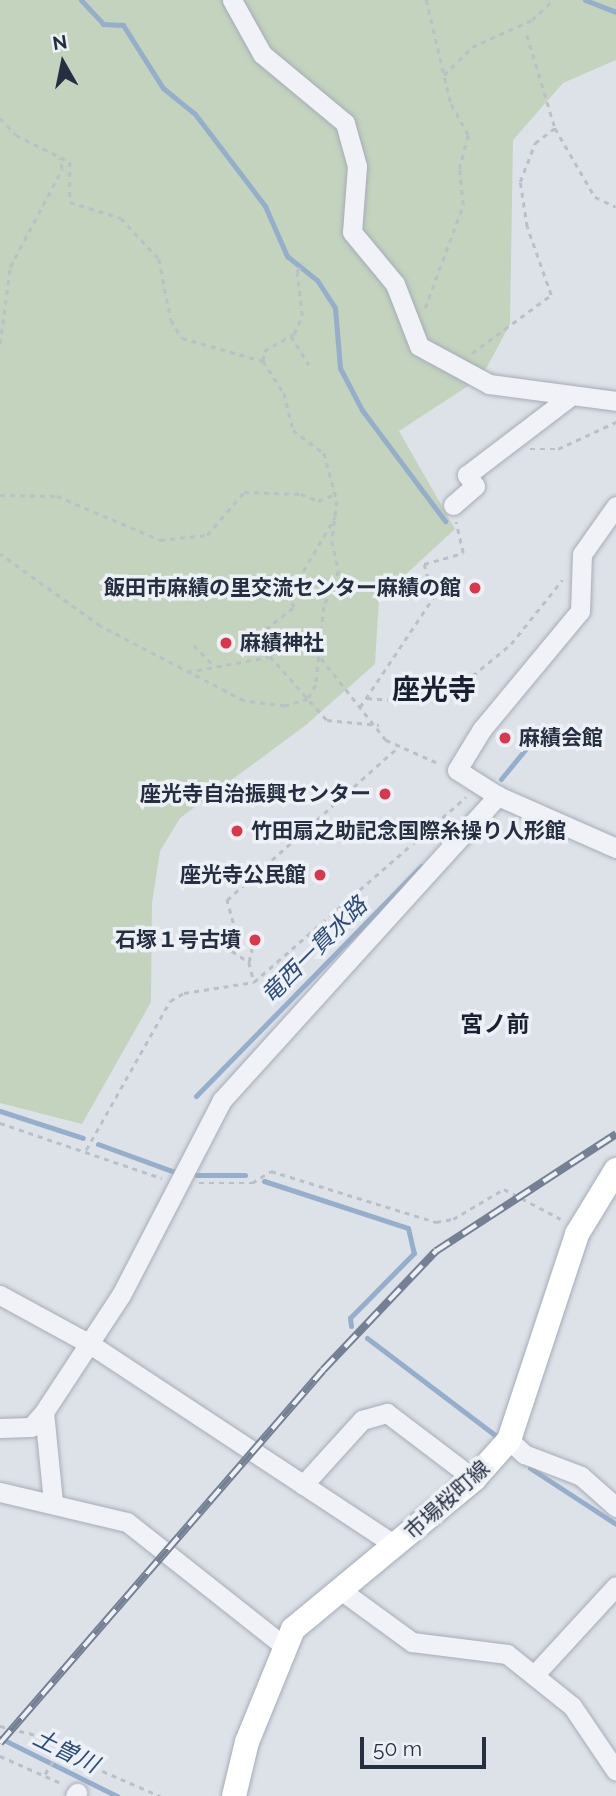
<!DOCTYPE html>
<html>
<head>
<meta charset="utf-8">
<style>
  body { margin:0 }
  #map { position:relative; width:616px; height:1796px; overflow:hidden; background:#dde2e9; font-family:Raleway,"Noto Sans JP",sans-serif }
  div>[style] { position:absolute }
  .green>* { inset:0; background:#c3d3be }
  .stream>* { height:5px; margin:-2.5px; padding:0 2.5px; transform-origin:2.5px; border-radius:2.5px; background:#95aecc }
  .path>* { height:2.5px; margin-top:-1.25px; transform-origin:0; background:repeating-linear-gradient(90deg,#bbbfc8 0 5px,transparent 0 10px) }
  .roads { filter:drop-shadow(0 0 2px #a6acb7) drop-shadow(0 0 2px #a6acb7) }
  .minor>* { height:19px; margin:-9.5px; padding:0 9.5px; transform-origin:9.5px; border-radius:9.5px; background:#f0f2f7 }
  .major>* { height:24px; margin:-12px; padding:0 12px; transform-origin:12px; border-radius:12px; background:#fff }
  .rail>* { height:8px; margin-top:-4px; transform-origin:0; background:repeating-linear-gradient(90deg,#edf1f6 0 16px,#758094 0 32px); box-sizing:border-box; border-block:2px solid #758094 }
  .dots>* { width:19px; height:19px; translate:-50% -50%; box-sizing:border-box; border:4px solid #edf1f6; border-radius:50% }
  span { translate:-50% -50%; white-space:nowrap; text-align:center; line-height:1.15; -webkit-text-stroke:7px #edf1f6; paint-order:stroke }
  .poi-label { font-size:21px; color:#252f41; font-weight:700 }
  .right { translate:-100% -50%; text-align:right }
  .left { translate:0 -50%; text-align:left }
  .street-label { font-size:21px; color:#252f41 }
  .water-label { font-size:23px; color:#2c4c78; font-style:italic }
  .neighbourhood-label { font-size:23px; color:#182031; font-weight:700 }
  .district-label { font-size:28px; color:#182031; font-weight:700 }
  .north { position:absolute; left:28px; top:28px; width:70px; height:70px; -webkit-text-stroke:5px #edf1f6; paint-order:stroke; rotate:351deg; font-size:19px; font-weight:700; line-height:28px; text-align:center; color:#252f41 }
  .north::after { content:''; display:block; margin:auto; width:24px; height:32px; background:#252f41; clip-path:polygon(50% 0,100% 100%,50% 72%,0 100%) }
  .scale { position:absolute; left:360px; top:1737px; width:126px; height:32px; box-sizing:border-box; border:4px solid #252f41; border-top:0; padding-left:9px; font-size:21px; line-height:24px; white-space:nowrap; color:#252f41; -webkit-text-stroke:5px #edf1f6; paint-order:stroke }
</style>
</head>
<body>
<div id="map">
  <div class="green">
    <div style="clip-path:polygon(0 0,616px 0,616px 60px,563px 83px,513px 140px,510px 324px,487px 367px,468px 386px,399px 431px,455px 529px,379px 599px,375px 664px,306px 725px,180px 818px,160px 851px,152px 903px,151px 1002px,82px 1124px,0 1103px)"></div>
  </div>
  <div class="stream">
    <div style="left:81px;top:0;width:33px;rotate:47deg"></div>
    <div style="left:103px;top:24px;width:20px;rotate:3deg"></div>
    <div style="left:123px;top:25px;width:75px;rotate:57.6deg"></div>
    <div style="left:163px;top:88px;width:41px;rotate:39.1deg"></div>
    <div style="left:195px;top:114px;width:116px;rotate:52.7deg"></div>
    <div style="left:265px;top:206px;width:55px;rotate:66.3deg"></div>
    <div style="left:287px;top:256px;width:38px;rotate:39deg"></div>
    <div style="left:317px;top:280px;width:33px;rotate:57deg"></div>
    <div style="left:335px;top:308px;width:60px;rotate:85.2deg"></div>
    <div style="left:340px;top:368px;width:47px;rotate:62.4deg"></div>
    <div style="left:362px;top:410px;width:139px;rotate:53.2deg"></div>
    <div style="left:585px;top:0;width:33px;rotate:21deg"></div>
    <div style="left:501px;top:779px;width:65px;rotate:-50.6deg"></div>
    <div style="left:196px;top:1096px;width:322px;rotate:-45.6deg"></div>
    <div style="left:0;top:1111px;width:87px;rotate:18deg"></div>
    <div style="left:98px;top:1144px;width:82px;rotate:20deg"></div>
    <div style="left:196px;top:1175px;width:49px"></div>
    <div style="left:264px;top:1181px;width:151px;rotate:18.1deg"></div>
    <div style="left:408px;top:1228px;width:26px;rotate:77deg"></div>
    <div style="left:414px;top:1253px;width:91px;rotate:134.6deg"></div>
    <div style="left:350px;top:1318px;width:8px;rotate:83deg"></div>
    <div style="left:367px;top:1338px;width:161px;rotate:37.2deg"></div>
    <div style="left:530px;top:1468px;width:103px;rotate:33.1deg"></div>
    <div style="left:0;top:1738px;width:131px;rotate:26.4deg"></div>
  </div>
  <div class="path">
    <div style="left:527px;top:35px;width:97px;rotate:73.2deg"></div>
    <div style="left:444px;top:75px;width:40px;rotate:-45deg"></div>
    <div style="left:472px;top:47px;width:66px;rotate:-24.2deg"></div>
    <div style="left:532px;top:20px;width:29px;rotate:-44deg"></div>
    <div style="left:0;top:118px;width:23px;rotate:47deg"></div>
    <div style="left:16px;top:135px;width:60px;rotate:26.6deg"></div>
    <div style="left:70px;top:162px;width:40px;rotate:90deg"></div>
    <div style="left:70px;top:202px;width:53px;rotate:17.4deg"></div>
    <div style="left:121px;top:218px;width:56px;rotate:47.2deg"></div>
    <div style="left:159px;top:259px;width:62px;rotate:78.9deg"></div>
    <div style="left:171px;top:320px;width:21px;rotate:59deg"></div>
    <div style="left:182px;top:338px;width:84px;rotate:15.9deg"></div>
    <div style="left:263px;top:361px;width:38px;rotate:57deg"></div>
    <div style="left:284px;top:393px;width:38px;rotate:76deg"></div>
    <div style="left:293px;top:430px;width:39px;rotate:37deg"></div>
    <div style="left:324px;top:453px;width:50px;rotate:74.8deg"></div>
    <div style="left:337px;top:501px;width:40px;rotate:97.1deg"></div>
    <div style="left:332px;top:541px;width:31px;rotate:77deg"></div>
    <div style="left:339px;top:571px;width:39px;rotate:113deg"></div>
    <div style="left:324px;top:607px;width:78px;rotate:95.9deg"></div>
    <div style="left:316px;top:685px;width:16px;rotate:120deg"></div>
    <div style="left:308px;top:699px;width:24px;rotate:163deg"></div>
    <div style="left:285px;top:706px;width:41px;rotate:-173deg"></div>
    <div style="left:244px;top:701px;width:162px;rotate:-152.5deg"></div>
    <div style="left:100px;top:626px;width:123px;rotate:-144.2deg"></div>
    <div style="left:425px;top:308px;width:110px;rotate:-69.7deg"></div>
    <div style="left:463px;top:205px;width:36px;rotate:-96deg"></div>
    <div style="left:459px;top:169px;width:35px;rotate:-75deg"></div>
    <div style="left:468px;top:135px;width:38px;rotate:-119deg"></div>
    <div style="left:450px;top:102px;width:105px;rotate:-103.2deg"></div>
    <div style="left:291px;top:336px;width:34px;rotate:58deg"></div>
    <div style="left:0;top:344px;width:78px;rotate:-82.6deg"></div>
    <div style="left:10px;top:267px;width:111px;rotate:-62deg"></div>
    <div style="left:62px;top:169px;width:11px;rotate:-105deg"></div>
    <div style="left:472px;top:353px;width:98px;rotate:-36.3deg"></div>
    <div style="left:551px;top:295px;width:72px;rotate:-109.4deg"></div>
    <div style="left:527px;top:227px;width:46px;rotate:-98.8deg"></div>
    <div style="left:520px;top:182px;width:42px;rotate:-69deg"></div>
    <div style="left:535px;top:143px;width:25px;rotate:-37deg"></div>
    <div style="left:555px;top:128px;width:80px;rotate:59.9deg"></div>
    <div style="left:595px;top:197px;width:23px;rotate:25deg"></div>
    <div style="left:263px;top:361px;width:10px;rotate:-84deg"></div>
    <div style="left:264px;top:351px;width:34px;rotate:-30deg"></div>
    <div style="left:294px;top:334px;width:20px;rotate:-66deg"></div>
    <div style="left:302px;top:316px;width:44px;rotate:-96.5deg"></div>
    <div style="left:297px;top:272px;width:11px;rotate:-63deg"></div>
    <div style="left:530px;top:449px;width:28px"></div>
    <div style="left:558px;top:449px;width:64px;rotate:-25deg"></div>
    <div style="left:0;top:495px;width:57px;rotate:1deg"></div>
    <div style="left:57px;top:496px;width:112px;rotate:23.1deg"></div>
    <div style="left:160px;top:540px;width:47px;rotate:-6.1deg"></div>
    <div style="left:207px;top:535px;width:57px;rotate:-49.3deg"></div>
    <div style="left:244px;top:492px;width:57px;rotate:2deg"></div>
    <div style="left:301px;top:494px;width:18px;rotate:22deg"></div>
    <div style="left:318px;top:501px;width:19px;rotate:-21deg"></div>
    <div style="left:270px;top:627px;width:29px;rotate:90deg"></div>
    <div style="left:270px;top:656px;width:86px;rotate:48.3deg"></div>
    <div style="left:327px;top:720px;width:52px;rotate:5.5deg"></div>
    <div style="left:257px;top:636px;width:18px;rotate:47deg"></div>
    <div style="left:194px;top:645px;width:30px;rotate:46deg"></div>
    <div style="left:242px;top:648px;width:66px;rotate:-38.3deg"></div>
    <div style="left:294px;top:607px;width:12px;rotate:-121deg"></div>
    <div style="left:288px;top:597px;width:93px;rotate:-59.6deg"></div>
    <div style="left:321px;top:658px;width:105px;rotate:51.6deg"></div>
    <div style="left:386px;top:740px;width:59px;rotate:24deg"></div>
    <div style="left:187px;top:672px;width:83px;rotate:-10.4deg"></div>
    <div style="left:367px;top:698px;width:48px;rotate:4.8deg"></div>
    <div style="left:415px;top:702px;width:54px;rotate:-21.8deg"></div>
    <div style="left:465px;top:682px;width:60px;rotate:-39.6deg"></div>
    <div style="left:511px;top:644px;width:82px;rotate:-51.4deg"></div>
    <div style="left:360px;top:707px;width:131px;rotate:-56.2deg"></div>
    <div style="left:433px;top:598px;width:35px;rotate:-105deg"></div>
    <div style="left:424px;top:564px;width:41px;rotate:-15.8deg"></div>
    <div style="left:463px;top:553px;width:32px;rotate:-103deg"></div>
    <div style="left:215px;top:940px;width:40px;rotate:32.9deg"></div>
    <div style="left:249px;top:962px;width:21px;rotate:76deg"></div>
    <div style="left:205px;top:949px;width:38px;rotate:-43deg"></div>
    <div style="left:233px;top:923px;width:24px;rotate:-105deg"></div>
    <div style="left:227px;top:900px;width:229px;rotate:-41.8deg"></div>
    <div style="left:249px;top:962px;width:14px;rotate:-78deg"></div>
    <div style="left:0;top:1123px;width:171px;rotate:18.8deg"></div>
    <div style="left:86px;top:1150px;width:171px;rotate:-60.6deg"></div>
    <div style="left:170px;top:1001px;width:16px;rotate:-30deg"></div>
    <div style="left:184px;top:993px;width:71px;rotate:-8.9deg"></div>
    <div style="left:254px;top:982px;width:281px;rotate:-41.1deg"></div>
    <div style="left:199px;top:1183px;width:53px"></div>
    <div style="left:252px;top:1183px;width:22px;rotate:-32deg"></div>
    <div style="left:271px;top:1171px;width:173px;rotate:17.2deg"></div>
    <div style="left:436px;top:1222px;width:17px;rotate:-10deg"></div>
    <div style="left:453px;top:1219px;width:59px;rotate:-30.5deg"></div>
    <div style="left:504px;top:1189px;width:64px;rotate:27.8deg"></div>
    <div style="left:0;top:1726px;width:66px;rotate:14deg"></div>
    <div style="left:64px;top:1742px;width:20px;rotate:57deg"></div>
    <div style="left:75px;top:1759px;width:93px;rotate:23.5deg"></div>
    <div style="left:0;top:1756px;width:67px;rotate:23.9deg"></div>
    <div style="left:45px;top:1774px;width:37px;rotate:-59deg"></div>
  </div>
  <div class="roads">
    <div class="minor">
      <div style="left:232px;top:0;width:62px;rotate:60.9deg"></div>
      <div style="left:262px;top:54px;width:108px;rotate:39.7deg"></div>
      <div style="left:345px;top:123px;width:45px;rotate:74.4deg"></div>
      <div style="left:357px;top:166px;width:66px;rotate:94.3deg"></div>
      <div style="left:352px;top:232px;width:67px;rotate:50.4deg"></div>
      <div style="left:395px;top:284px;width:66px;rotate:68.8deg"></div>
      <div style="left:419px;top:346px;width:80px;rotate:28.5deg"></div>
      <div style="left:489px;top:384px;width:128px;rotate:7.6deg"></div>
      <div style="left:453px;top:505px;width:29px;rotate:-41deg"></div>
      <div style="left:475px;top:486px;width:14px;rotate:-126deg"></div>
      <div style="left:467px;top:475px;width:127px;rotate:-37.3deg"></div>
      <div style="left:616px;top:506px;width:59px;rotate:125.3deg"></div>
      <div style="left:582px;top:554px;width:57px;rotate:92deg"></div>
      <div style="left:580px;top:611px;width:153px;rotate:129.7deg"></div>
      <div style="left:482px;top:729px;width:48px;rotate:121.4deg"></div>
      <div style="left:457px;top:770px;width:49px;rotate:32.4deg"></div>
      <div style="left:498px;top:796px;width:129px;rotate:23.8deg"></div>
      <div style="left:0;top:1295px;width:102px;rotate:28.6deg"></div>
      <div style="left:90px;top:1344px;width:367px;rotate:33.4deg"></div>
      <div style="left:0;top:1428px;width:31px;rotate:-2deg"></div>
      <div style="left:31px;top:1427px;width:20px;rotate:-49deg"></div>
      <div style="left:509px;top:1440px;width:21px;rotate:43deg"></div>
      <div style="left:524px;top:1454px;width:61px;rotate:21.1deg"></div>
      <div style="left:581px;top:1476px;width:47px;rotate:41.5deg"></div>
      <div style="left:303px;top:1485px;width:88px;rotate:-47.8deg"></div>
      <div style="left:362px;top:1420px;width:26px;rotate:-16deg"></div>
      <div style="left:387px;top:1413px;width:109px;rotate:37.2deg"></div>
      <div style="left:0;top:1492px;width:130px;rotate:13.3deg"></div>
      <div style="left:127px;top:1522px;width:200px;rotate:38.3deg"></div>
      <div style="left:53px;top:1502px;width:90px;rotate:-95.7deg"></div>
      <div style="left:44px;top:1412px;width:140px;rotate:-56.7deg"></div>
      <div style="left:121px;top:1295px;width:220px;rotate:-62.6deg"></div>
      <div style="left:222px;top:1100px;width:411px;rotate:-47.8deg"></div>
      <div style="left:342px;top:1591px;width:87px;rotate:36.1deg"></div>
      <div style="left:412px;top:1642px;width:96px;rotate:7.2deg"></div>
      <div style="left:507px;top:1654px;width:83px;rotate:38.7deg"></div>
      <div style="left:572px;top:1706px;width:78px;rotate:55.9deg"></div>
      <div style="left:536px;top:1673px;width:118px;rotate:-47.4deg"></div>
      <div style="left:75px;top:1796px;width:4px;rotate:-56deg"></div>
    </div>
    <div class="major">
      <div style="left:234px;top:1796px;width:56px;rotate:-76.5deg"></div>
      <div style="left:247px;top:1742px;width:122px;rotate:-67.8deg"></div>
      <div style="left:293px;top:1629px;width:235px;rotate:-39.6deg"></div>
      <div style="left:474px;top:1479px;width:52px;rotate:-48.1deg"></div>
      <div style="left:509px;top:1440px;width:217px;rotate:-71.7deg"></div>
      <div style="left:577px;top:1234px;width:75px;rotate:-58.6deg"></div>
    </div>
  </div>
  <div class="rail">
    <div style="left:0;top:1743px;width:493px;rotate:-49.1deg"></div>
    <div style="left:323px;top:1370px;width:164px;rotate:-46.5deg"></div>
    <div style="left:436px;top:1251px;width:215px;rotate:-33deg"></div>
  </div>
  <div class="dots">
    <div style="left:475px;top:588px;background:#db364b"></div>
    <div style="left:226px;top:643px;background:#db364b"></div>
    <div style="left:505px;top:738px;background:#db364b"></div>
    <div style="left:385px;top:794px;background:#db364b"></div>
    <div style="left:237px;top:831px;background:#db364b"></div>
    <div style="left:320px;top:875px;background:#db364b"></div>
    <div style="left:255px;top:940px;background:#db364b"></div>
  </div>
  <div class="poi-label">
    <span class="right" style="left:461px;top:588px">飯田市麻績の里交流センター麻績の館</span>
    <span class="left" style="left:240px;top:643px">麻績神社</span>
    <span class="left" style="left:519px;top:738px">麻績会館</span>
    <span class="right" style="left:371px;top:794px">座光寺自治振興センター</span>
    <span class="left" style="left:251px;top:831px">竹田扇之助記念国際糸操り人形館</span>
    <span class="right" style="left:306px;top:875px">座光寺公民館</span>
    <span class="right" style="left:241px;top:940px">石塚１号古墳</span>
  </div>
  <div class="street-label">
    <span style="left:447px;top:1500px;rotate:-42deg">市場桜町線</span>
  </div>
  <div class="water-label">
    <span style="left:314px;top:950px;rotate:-45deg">竜西一貫水路</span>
    <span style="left:66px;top:1751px;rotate:26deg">土曽川</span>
  </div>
  <div class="neighbourhood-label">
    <span style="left:495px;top:1024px">宮ノ前</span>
  </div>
  <div class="district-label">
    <span style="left:434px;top:690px">座光寺</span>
  </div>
  <div class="north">N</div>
  <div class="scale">50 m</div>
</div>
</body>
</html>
